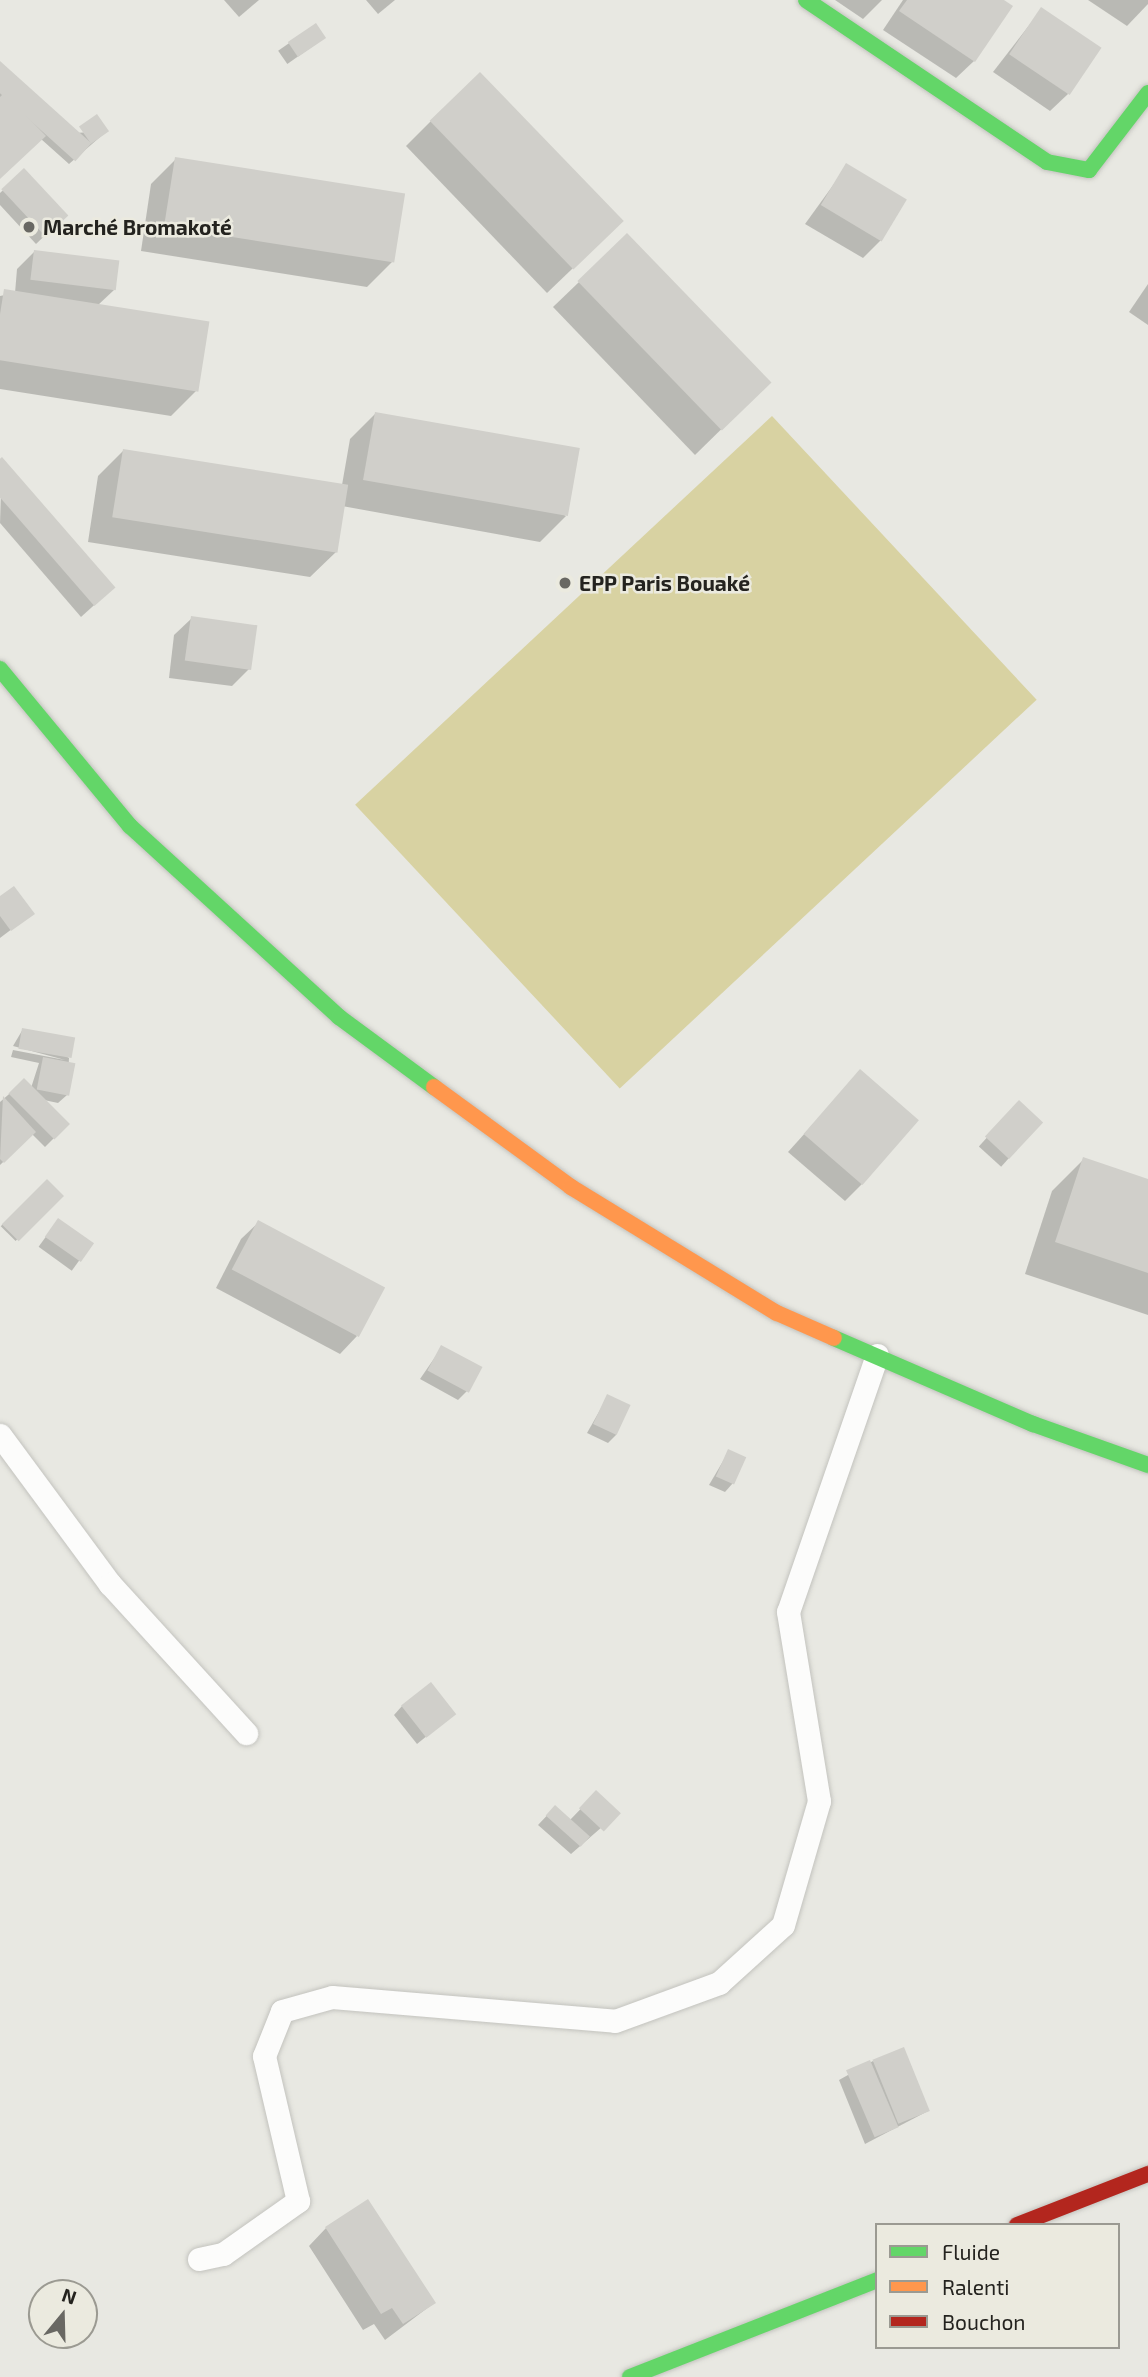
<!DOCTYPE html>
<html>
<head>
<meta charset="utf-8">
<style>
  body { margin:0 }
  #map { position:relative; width:1148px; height:2377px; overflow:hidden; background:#e8e8e2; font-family:"Exo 2",sans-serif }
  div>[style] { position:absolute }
  .green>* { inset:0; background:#d8d2a2; transform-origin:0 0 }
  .shadow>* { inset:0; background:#0003; transform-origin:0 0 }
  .building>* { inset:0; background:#d0cfca; transform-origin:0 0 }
  .roads { filter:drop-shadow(0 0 2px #c3c3be) drop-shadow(0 0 2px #c3c3be) }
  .lane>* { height:23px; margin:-11.5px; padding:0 11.5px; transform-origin:11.5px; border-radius:11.5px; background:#fcfcfb }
  .fast>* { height:16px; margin:-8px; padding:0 8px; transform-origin:8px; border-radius:8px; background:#63d668 }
  .slow>* { height:16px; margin:-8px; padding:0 8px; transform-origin:8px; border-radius:8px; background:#ff974d }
  .jam>* { height:16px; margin:-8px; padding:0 8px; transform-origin:8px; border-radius:8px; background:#b3261e }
  .dots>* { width:19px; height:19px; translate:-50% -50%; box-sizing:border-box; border:4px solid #ebeadf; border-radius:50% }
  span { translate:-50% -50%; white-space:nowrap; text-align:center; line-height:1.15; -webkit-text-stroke:5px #ebeadf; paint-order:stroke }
  .poi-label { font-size:21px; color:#24231f; font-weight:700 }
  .left { translate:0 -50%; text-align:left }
  .legend { position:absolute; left:875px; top:2223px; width:245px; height:126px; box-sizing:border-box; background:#ebeadf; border:2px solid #9b9a92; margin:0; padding:9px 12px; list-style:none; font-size:21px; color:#24231f }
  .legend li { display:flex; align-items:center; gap:14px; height:35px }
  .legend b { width:35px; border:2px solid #9b9a92 }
  .north { position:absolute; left:28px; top:2279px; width:70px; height:70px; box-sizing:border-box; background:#ebeadf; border:2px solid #9b9a92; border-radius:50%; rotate:19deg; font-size:19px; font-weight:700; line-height:28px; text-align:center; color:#24231f }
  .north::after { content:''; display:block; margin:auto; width:24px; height:32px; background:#696863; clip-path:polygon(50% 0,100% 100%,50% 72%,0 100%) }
</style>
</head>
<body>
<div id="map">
  <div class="green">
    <div style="left:772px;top:416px;width:388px;height:570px;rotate:47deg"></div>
  </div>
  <div class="shadow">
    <div style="clip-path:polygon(224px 0,259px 0,239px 17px)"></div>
    <div style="clip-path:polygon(366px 0,395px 0,378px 14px)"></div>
    <div style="clip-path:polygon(835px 0,882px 0,863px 19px)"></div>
    <div style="clip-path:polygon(903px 0,1001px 0,974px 61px,956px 78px,883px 30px)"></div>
    <div style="clip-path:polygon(1088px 0,1148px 0,1148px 4px,1127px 26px)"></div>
    <div style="clip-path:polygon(1041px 10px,1068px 94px,1050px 111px,993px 72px)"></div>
    <div style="left:315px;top:25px;width:16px;height:45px;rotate:55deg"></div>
    <div style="clip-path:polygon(0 64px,75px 133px,107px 131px,69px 164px,41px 139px,0 178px)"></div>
    <div style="clip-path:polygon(431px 121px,596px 246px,547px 293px,406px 146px)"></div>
    <div style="clip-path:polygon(176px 159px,392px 262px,367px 287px,141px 251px,151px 184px)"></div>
    <div style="clip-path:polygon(847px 166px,881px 240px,863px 258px,805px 224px)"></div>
    <div style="clip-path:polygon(24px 171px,57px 224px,36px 244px,0 205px,0 193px)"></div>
    <div style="clip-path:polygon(627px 236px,743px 408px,695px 455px,553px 307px)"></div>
    <div style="clip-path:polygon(35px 251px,114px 290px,97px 306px,196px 391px,171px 416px,0 389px,0 296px,15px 293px,17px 269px)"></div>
    <div style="clip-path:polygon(1148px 284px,1148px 325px,1129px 312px)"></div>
    <div style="clip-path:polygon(375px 414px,566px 516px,540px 542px,342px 506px,336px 552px,310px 577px,88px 542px,98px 476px,123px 451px,342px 485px,350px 439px)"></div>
    <div style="clip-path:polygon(2px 459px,113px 588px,81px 617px,0 523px)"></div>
    <div style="clip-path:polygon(192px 618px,250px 668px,232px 686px,169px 678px,174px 635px)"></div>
    <div style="clip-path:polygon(0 898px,33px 913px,0 938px)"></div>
    <div style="clip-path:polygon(23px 1029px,69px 1058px,67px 1095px,58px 1103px,44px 1100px,68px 1124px,45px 1147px,32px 1134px,0 1165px,0 1102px,24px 1081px,31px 1088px,39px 1063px,11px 1057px,13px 1050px,65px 1060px,13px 1046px)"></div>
    <div style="clip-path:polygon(860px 1072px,862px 1184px,845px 1201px,788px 1152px)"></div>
    <div style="left:1019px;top:1102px;width:30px;height:60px;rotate:42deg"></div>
    <div style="clip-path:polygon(1084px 1159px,1148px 1181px,1148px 1315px,1025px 1274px,1052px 1191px)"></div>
    <div style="left:46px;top:1181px;width:21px;height:64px;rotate:45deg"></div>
    <div style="left:58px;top:1220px;width:41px;height:33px;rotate:36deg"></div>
    <div style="clip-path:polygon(259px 1222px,357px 1336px,340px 1354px,216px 1288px,241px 1239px)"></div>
    <div style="clip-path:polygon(442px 1347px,467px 1391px,458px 1400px,420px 1379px)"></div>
    <div style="clip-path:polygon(608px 1396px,616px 1435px,608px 1443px,587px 1433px)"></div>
    <div style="clip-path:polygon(729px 1451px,733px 1483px,725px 1492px,709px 1485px)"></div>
    <div style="clip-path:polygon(402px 1706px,454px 1714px,417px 1744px,394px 1715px)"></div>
    <div style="clip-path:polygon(596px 1793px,618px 1813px,571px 1854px,538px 1825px,555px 1807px,570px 1820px)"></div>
    <div style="clip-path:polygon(873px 2061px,928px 2111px,865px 2144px,839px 2080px)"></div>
    <div style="clip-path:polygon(326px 2228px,434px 2303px,385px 2340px,374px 2324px,363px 2330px,309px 2246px)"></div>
  </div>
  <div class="building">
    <div style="clip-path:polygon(907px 0,1004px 0,1013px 6px,975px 62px,899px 11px)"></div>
    <div style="left:1041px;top:7px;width:73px;height:57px;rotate:34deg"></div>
    <div style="left:316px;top:23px;width:18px;height:34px;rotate:56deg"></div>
    <div style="left:0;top:61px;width:123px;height:24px;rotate:42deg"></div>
    <div style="left:480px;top:72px;width:207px;height:70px;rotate:46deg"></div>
    <div style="clip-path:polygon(4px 93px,46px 136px,0 179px,0 97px)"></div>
    <div style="left:97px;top:114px;width:21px;height:22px;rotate:55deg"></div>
    <div style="left:175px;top:157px;width:233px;height:70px;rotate:9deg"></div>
    <div style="left:846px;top:163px;width:71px;height:49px;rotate:31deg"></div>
    <div style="left:24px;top:168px;width:65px;height:31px;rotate:47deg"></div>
    <div style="left:627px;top:233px;width:208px;height:69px;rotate:46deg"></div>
    <div style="left:34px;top:250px;width:86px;height:30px;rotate:7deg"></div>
    <div style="left:4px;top:289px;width:208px;height:71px;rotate:9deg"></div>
    <div style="left:375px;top:412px;width:208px;height:69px;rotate:10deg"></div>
    <div style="left:123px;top:449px;width:228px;height:69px;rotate:9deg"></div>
    <div style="left:2px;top:457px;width:173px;height:28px;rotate:49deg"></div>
    <div style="left:191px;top:616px;width:67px;height:45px;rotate:8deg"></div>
    <div style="clip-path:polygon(14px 886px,35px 914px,11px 931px,0 916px,0 896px)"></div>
    <div style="left:22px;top:1028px;width:54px;height:21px;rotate:10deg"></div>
    <div style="left:43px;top:1057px;width:33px;height:33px;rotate:11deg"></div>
    <div style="left:860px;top:1069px;width:78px;height:86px;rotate:41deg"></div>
    <div style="left:24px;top:1078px;width:65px;height:22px;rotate:45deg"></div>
    <div style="clip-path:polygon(3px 1096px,36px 1132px,4px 1163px,0 1159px)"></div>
    <div style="left:1019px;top:1100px;width:33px;height:50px;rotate:43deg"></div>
    <div style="clip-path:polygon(1083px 1157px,1148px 1179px,1148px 1273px,1055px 1242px)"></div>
    <div style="left:47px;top:1179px;width:24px;height:64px;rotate:45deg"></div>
    <div style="left:58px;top:1218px;width:44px;height:23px;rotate:35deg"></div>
    <div style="left:258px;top:1220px;width:144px;height:56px;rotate:28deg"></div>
    <div style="left:441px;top:1345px;width:47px;height:29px;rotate:28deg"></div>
    <div style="left:607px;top:1394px;width:26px;height:33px;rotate:25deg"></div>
    <div style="left:728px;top:1449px;width:20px;height:30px;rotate:24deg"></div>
    <div style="left:431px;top:1682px;width:41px;height:38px;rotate:52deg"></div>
    <div style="left:596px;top:1790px;width:34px;height:25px;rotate:43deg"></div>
    <div style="left:555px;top:1805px;width:47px;height:14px;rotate:42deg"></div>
    <div style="left:904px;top:2047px;width:69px;height:34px;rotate:68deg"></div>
    <div style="left:870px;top:2060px;width:73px;height:26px;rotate:67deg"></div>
    <div style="clip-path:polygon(368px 2199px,436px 2303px,403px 2324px,392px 2308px,381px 2314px,325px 2227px)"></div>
  </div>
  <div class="roads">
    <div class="lane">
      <div style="left:0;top:1435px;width:185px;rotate:53.6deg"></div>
      <div style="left:110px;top:1584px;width:202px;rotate:47.6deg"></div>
      <div style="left:199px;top:2259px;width:25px;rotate:-12deg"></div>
      <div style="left:223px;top:2254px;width:92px;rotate:-35.2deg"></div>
      <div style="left:298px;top:2201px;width:149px;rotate:-103.2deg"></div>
      <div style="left:264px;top:2056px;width:48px;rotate:-68.2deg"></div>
      <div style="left:282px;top:2011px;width:52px;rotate:-15.6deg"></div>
      <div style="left:332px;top:1997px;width:284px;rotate:4.8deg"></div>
      <div style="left:615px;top:2021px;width:111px;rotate:-20.1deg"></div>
      <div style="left:719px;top:1983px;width:86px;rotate:-42.2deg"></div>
      <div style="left:783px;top:1925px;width:129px;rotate:-73.8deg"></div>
      <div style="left:819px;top:1801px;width:192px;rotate:-99.3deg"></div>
      <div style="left:788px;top:1612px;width:272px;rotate:-70.9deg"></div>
    </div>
    <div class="fast">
      <div style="left:806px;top:0;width:290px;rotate:33.9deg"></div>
      <div style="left:1047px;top:162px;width:43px;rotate:10.8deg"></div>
      <div style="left:1089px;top:170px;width:97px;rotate:-52.5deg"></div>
      <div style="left:0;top:669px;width:204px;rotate:50.4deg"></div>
      <div style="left:130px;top:826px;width:283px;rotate:42.4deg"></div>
      <div style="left:339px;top:1017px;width:118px;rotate:36.4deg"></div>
      <div style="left:834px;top:1338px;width:217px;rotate:23.4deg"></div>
      <div style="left:1033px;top:1424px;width:122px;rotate:19.6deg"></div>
      <div style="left:630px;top:2377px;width:265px;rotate:-21.4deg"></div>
    </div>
    <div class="slow">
      <div style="left:434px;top:1087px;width:170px;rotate:36.1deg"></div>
      <div style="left:571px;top:1187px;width:241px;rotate:31.5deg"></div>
      <div style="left:777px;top:1313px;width:62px;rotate:23.7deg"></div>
    </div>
    <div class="jam">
      <div style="left:1017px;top:2225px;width:141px;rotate:-21.3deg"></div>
    </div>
  </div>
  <div class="dots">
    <div style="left:29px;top:227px;background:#696863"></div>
    <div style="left:565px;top:583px;background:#696863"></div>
  </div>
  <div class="poi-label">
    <span class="left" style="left:43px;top:227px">Marché Bromakoté</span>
    <span class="left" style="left:579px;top:583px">EPP Paris Bouaké</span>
  </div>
  <ul class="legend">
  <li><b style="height:9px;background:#63d668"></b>Fluide</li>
  <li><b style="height:9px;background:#ff974d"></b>Ralenti</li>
  <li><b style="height:9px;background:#b3261e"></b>Bouchon</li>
  </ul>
  <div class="north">N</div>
</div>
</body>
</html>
